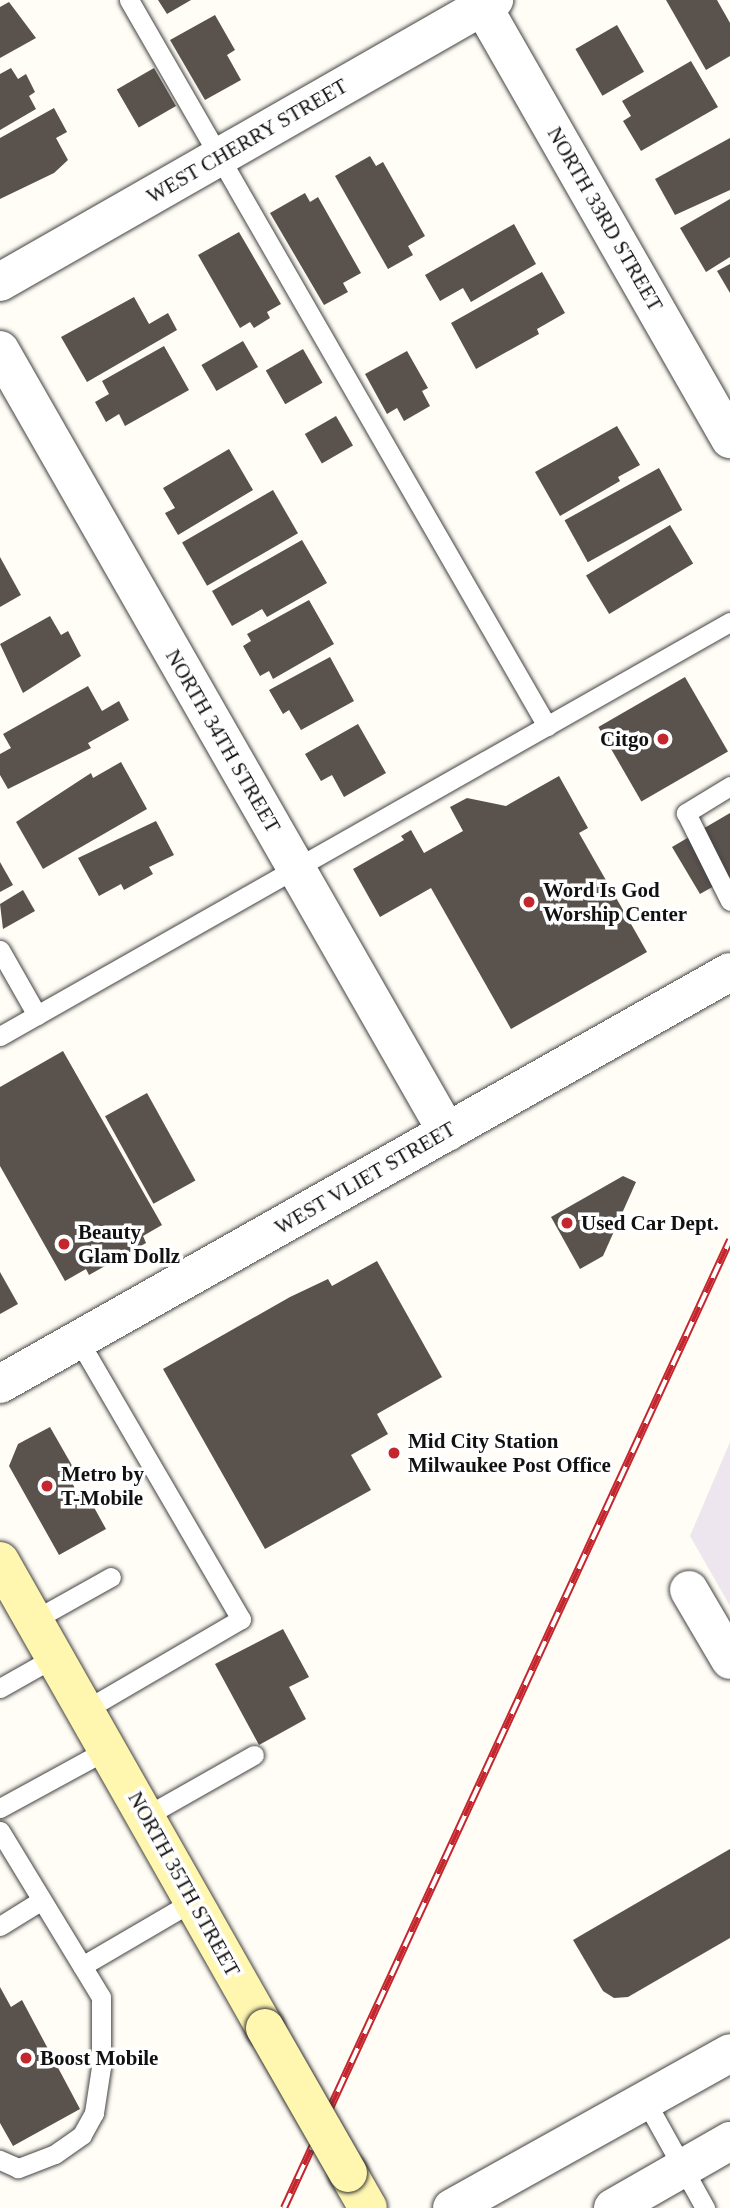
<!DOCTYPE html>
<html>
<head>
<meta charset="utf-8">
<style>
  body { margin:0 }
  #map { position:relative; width:730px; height:2208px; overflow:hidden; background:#fffdf5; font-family:Georgia,serif }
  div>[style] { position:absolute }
  .industrial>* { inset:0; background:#eee6ef }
  .building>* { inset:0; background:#5a524d; transform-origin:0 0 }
  .roads { filter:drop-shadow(0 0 2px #444) drop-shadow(0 0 2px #444) }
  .service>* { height:19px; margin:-9.5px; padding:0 9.5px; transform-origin:9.5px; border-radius:9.5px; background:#fff }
  .minor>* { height:38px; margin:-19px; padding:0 19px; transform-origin:19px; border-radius:19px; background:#fff }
  .tertiary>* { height:38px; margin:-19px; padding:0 19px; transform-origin:19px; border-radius:19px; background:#fff }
  .secondary>* { height:38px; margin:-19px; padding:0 19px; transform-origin:19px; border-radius:19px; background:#fff6b0 }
  .rail>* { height:8px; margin-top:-4px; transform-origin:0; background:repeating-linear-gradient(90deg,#fff 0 16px,#c4262e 0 32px); box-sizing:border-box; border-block:2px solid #c4262e }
  .bridges { filter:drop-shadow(0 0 2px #333) drop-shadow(0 0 2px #333) }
  .secondary-bridge>* { height:38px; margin:-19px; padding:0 19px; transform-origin:19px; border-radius:19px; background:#fff6b0 }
  .dots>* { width:19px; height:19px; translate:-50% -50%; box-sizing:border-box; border:4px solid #fff; border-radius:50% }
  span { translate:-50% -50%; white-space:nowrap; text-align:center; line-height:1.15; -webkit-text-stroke:7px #fff; paint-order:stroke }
  .street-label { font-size:21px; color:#111 }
  .poi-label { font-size:21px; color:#111; font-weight:700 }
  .right { translate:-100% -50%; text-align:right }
  .left { translate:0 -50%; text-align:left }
</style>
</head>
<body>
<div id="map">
  <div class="industrial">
    <div style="clip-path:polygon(730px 1442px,730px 1606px,690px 1536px)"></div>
  </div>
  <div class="building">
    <div style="clip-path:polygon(158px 0,191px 0,167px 14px)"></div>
    <div style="clip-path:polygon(666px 0,717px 0,730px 23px,730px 56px,706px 70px)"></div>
    <div style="clip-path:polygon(9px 2px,36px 38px,0 58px,0 7px)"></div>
    <div style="clip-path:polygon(215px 15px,235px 50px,227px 55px,241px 80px,205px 100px,170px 40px)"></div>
    <div style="left:617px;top:25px;width:54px;height:48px;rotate:60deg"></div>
    <div style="clip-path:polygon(691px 61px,718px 107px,641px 151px,623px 121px,631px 116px,622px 101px)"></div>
    <div style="clip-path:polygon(11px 68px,18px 79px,26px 74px,35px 92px,29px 96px,36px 109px,0 130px,0 74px)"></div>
    <div style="left:154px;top:68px;width:44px;height:43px;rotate:60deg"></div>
    <div style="clip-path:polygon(54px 108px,67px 132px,56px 138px,68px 160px,54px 173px,0 199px,0 138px)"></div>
    <div style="clip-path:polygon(730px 138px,730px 190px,675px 215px,655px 179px)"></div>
    <div style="clip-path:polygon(370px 156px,376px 166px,383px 162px,425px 236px,408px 246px,413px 255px,388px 269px,335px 176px)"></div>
    <div style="clip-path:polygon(305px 193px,310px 202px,318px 197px,361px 273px,343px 283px,348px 292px,324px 305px,270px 213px)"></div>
    <div style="clip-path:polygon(730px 199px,730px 257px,706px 272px,680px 228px)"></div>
    <div style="clip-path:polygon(514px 224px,536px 264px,471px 302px,463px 288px,440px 301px,425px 275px)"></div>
    <div style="clip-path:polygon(239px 232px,281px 304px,267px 312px,270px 318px,254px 328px,250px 322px,240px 328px,198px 255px)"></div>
    <div style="clip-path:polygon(730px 264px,730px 293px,717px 271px)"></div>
    <div style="clip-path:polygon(542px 272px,565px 313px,537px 329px,539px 334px,476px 369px,451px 323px)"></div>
    <div style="clip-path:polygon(134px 297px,149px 324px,168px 313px,177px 330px,87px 382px,61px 337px)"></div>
    <div style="left:243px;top:341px;width:30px;height:48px;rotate:60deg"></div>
    <div style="clip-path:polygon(164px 346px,189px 390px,125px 426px,119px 414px,106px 422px,95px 402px,109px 394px,102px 381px)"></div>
    <div style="left:303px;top:349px;width:39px;height:43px;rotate:60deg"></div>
    <div style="clip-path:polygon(407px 351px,428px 388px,422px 391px,430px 406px,404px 421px,397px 408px,387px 414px,365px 374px)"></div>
    <div style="left:336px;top:416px;width:34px;height:36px;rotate:60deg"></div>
    <div style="clip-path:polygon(617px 426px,640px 465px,618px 477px,620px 481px,560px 516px,535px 472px)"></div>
    <div style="clip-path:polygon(229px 449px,253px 490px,178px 535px,165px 513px,175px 508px,163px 488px)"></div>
    <div style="left:659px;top:468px;width:48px;height:108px;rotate:61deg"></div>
    <div style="left:273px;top:490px;width:50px;height:105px;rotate:60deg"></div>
    <div style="left:670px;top:525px;width:45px;height:98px;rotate:59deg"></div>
    <div style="clip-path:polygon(302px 540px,327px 583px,267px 617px,262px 609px,232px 626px,212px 591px)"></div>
    <div style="clip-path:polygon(0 557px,21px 595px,0 607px)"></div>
    <div style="clip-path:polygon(309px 600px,334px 644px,273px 679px,269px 671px,260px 676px,243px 646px,251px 641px,247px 634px)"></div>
    <div style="clip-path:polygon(50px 616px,61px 635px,68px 631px,81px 656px,23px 693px,0 644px)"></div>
    <div style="clip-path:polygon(330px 657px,354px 701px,301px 730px,289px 710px,283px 714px,269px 690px)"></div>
    <div style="left:685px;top:677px;width:86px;height:100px;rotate:60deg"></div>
    <div style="clip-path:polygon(88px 686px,102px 711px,119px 701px,129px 720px,88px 743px,91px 748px,8px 789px,0 775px,0 754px,11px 748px,3px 734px)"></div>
    <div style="clip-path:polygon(358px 724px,386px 773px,344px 797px,332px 775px,321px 781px,305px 754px)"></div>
    <div style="clip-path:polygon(121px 762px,147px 809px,43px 869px,16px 822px,91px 773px,93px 778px)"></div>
    <div style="clip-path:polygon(559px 776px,588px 828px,579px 833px,647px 952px,511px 1029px,431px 888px,380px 917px,353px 869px,404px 840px,401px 836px,411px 830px,424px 853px,463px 831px,450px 807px,467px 798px,506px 806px)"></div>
    <div style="clip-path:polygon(730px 813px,730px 877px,700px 894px,672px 847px)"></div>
    <div style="clip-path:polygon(156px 821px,174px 855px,149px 867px,153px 874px,124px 890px,121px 884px,99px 896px,78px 858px)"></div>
    <div style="clip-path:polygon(0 862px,13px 885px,0 892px)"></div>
    <div style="clip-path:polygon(23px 890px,35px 911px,3px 929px,0 904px)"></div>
    <div style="clip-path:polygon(63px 1051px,162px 1225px,143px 1236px,146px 1243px,89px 1275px,86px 1269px,65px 1281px,0 1166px,0 1087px)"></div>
    <div style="left:147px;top:1093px;width:100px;height:48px;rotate:61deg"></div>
    <div style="clip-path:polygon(623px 1176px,636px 1182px,603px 1256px,580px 1269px,551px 1217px)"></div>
    <div style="clip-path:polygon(377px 1261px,442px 1377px,377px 1414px,388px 1434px,351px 1455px,371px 1490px,265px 1549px,163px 1369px,290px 1297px,328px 1279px,332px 1286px)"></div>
    <div style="clip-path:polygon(0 1272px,18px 1304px,0 1314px)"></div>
    <div style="clip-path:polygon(50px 1427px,78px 1476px,71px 1480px,76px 1491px,85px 1491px,106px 1529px,59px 1555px,9px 1466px,18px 1444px)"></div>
    <div style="clip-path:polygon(283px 1629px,309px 1677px,289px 1687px,306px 1719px,259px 1745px,215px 1664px)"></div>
    <div style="clip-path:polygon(730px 1849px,730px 1938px,628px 1997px,614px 1998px,603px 1991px,573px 1940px)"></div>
    <div style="clip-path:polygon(0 1987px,11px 2007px,22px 2000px,80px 2109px,13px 2146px,0 2123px)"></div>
  </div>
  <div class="roads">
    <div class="service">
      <div style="left:129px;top:0;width:838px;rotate:60.07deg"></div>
      <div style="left:730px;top:786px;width:52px;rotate:148.5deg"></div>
      <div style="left:686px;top:813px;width:98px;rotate:63.4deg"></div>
      <div style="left:0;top:950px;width:75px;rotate:60.4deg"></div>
      <div style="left:0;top:1036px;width:839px;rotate:-29.56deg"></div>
      <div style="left:79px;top:1341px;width:322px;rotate:59.8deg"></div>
      <div style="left:241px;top:1619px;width:181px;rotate:149.7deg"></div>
      <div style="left:34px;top:1620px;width:88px;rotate:-29.2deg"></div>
      <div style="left:0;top:1688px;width:63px;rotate:-29.4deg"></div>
      <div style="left:0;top:1808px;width:123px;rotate:-28.6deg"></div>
      <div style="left:146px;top:1816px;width:124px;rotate:-29.5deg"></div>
      <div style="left:0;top:1831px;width:194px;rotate:58.7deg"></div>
      <div style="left:101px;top:1997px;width:70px;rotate:90deg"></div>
      <div style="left:101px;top:2067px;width:47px;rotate:98.7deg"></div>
      <div style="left:94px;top:2113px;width:25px;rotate:119deg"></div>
      <div style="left:82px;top:2135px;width:33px;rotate:145deg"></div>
      <div style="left:55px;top:2154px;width:40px;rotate:159deg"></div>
      <div style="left:18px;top:2168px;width:20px;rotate:-156deg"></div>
      <div style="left:0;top:1926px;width:49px;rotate:-31.8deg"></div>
      <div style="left:82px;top:1966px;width:131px;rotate:-30.3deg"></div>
      <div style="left:645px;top:2100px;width:124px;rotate:60.9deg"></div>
    </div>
    <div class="minor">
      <div style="left:479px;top:0;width:506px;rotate:60.24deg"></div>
      <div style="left:0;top:282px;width:569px;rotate:-29.72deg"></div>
      <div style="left:0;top:350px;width:901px;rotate:60.25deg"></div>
      <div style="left:689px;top:1590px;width:81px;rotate:59.6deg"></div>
      <div style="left:452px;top:2208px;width:318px;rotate:-29.1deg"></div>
      <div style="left:613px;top:2208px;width:135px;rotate:-29.8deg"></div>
    </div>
    <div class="tertiary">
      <div style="left:0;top:1384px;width:838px;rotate:-29.44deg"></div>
    </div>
    <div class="secondary">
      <div style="left:0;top:1561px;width:537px;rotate:60.43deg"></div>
      <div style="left:348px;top:2173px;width:40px;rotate:60.3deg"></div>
    </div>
  </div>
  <div class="rail">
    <div style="left:284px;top:2208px;width:1066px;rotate:-65.26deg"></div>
  </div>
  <div class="bridges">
    <div class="secondary-bridge">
      <div style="left:265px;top:2028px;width:167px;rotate:60.2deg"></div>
    </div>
  </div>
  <div class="dots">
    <div style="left:663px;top:739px;background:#c4262e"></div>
    <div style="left:529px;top:902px;background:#c4262e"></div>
    <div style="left:567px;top:1223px;background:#c4262e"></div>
    <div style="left:64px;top:1244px;background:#c4262e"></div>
    <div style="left:394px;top:1453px;background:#c4262e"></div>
    <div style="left:47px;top:1486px;background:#c4262e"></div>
    <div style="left:26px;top:2058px;background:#c4262e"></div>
  </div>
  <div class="street-label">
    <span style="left:247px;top:141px;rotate:-30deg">WEST CHERRY STREET</span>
    <span style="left:605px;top:219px;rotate:60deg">NORTH 33RD STREET</span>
    <span style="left:223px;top:741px;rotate:60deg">NORTH 34TH STREET</span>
    <span style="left:365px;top:1178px;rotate:-30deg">WEST VLIET STREET</span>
    <span style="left:184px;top:1884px;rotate:61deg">NORTH 35TH STREET</span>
  </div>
  <div class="poi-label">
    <span class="right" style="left:649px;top:739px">Citgo</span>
    <span class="left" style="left:543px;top:902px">Word Is God<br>Worship Center</span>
    <span class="left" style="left:581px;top:1223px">Used Car Dept.</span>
    <span class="left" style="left:78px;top:1244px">Beauty<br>Glam Dollz</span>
    <span class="left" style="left:408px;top:1453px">Mid City Station<br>Milwaukee Post Office</span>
    <span class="left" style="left:61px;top:1486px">Metro by<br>T-Mobile</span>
    <span class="left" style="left:40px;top:2058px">Boost Mobile</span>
  </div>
</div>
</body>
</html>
